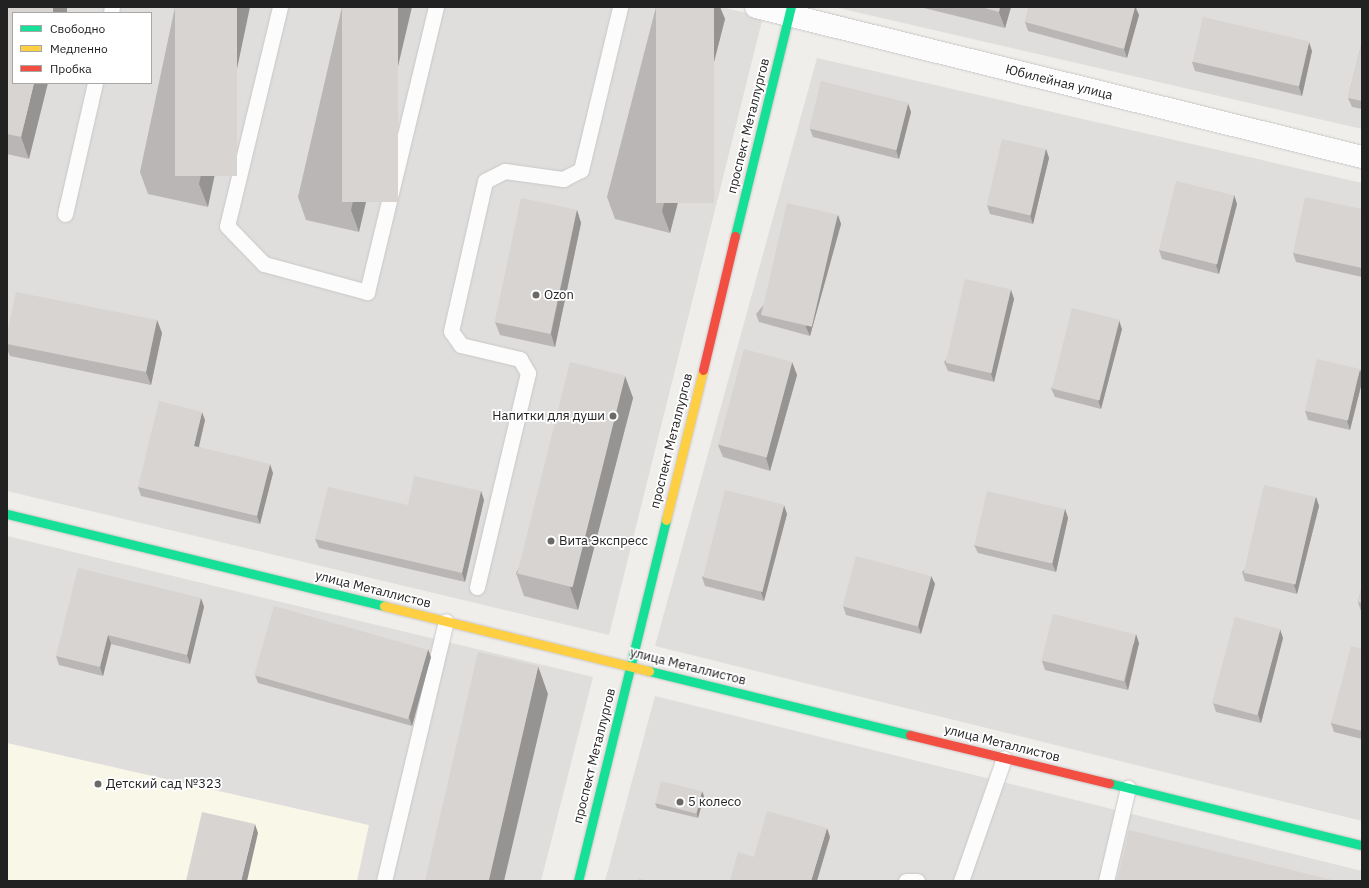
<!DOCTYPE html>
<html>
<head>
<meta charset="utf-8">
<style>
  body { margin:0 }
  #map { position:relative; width:1369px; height:888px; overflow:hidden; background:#f0eeeb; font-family:"IBM Plex Sans",sans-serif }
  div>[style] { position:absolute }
  .residential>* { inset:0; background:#dfdedc }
  .education>* { inset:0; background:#f8f7e8 }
  .roads { filter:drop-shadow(0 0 1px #c9c8c7) drop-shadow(0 0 1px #c9c8c7) }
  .lane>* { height:15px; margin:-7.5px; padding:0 7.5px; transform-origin:7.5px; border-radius:7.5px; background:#fdfcfc }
  .street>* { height:22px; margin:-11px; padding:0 11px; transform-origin:11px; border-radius:11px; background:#fdfcfc }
  .fast>* { height:9px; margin:-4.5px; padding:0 4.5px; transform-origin:4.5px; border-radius:4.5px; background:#16e098 }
  .slow>* { height:9px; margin:-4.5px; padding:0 4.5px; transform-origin:4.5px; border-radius:4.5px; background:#ffcf43 }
  .jam>* { height:9px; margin:-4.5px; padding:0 4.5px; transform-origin:4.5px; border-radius:4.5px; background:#f24e42 }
  .wall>* { inset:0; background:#b9b6b5 }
  .shaded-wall>* { inset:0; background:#969493; transform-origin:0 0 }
  .building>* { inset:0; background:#d7d4d2; transform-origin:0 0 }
  .dots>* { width:11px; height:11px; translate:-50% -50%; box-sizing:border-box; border:2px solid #fff; border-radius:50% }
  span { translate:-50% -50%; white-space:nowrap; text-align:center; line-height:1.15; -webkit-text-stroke:3.5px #fff; paint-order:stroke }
  .street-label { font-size:13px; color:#222 }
  .poi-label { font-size:13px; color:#222 }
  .left { translate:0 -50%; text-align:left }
  .right { translate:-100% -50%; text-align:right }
  .frame { position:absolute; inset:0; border:8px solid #222; pointer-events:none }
  .legend { position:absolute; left:12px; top:12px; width:140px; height:72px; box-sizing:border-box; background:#fff; border:1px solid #a7a7a7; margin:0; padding:5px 7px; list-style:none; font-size:12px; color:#222 }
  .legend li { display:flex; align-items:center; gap:8px; height:20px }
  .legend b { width:20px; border:1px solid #a7a7a7 }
</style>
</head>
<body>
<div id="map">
  <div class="residential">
    <div style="clip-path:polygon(evenodd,7px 7px,721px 7px,763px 17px,609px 635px,7px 491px,7px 7px,13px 13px,151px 13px,151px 83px,13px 83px,13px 13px)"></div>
    <div style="clip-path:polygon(834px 7px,1362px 7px,1362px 129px)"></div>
    <div style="clip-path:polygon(817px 58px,1362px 183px,1362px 821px,655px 646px)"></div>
    <div style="clip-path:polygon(7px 536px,593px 677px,541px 881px,7px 881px)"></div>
    <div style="clip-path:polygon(655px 696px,1362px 871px,1362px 881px,605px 881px)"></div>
  </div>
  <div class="education">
    <div style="clip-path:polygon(7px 743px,369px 825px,357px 881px,7px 881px)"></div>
  </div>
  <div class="roads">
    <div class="lane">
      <div style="left:280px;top:7px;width:225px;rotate:103.6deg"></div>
      <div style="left:227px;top:226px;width:53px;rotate:45.8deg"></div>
      <div style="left:264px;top:264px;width:107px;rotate:15.2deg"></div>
      <div style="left:367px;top:292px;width:293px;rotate:-76.4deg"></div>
      <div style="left:111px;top:13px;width:6px;rotate:-81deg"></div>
      <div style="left:65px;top:214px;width:134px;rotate:-77.1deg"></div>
      <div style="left:477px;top:587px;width:220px;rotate:-76.6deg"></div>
      <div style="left:528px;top:373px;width:16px;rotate:-120deg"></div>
      <div style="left:520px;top:359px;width:61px;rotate:-166.7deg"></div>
      <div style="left:461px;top:345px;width:17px;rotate:-126deg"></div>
      <div style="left:451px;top:331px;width:154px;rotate:-77.2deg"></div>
      <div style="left:485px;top:181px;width:22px;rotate:-27deg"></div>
      <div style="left:505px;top:171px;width:59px;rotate:7.9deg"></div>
      <div style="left:563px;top:179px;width:20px;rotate:-27deg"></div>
      <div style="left:581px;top:170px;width:168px;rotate:-76.5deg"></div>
      <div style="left:384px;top:881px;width:267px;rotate:-76.6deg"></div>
      <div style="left:906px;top:881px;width:11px"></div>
      <div style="left:961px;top:881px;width:130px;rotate:-70.7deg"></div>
      <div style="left:1106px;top:881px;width:96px;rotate:-76.7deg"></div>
    </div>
    <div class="street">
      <div style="left:756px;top:7px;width:624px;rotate:13.9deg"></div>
    </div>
    <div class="fast">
      <div style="left:735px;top:236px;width:236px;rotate:-76.3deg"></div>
      <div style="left:7px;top:514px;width:388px;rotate:13.7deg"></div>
      <div style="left:649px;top:671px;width:269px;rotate:13.8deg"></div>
      <div style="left:1109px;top:783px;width:260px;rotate:13.8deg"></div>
      <div style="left:578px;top:881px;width:372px;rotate:-76.3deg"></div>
    </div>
    <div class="slow">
      <div style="left:666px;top:520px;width:154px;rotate:-76.1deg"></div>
      <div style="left:384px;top:606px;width:273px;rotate:13.8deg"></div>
    </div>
    <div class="jam">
      <div style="left:703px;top:370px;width:138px;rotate:-76.6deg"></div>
      <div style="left:910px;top:735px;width:205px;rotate:13.6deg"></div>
    </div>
  </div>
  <div class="wall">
    <div style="clip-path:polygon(7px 7px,29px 159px,7px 154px)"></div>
    <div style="clip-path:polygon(175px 7px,208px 207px,148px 194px,140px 172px)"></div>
    <div style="clip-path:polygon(342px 7px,359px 232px,306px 220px,298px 197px)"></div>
    <div style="clip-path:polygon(656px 7px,720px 7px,725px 19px,670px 233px,615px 219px,607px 197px)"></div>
    <div style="clip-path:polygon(920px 7px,1011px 7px,1005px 28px)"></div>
    <div style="clip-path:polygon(1029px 7px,1136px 7px,1139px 15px,1127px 58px,1028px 31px,1025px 22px)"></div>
    <div style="clip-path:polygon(1362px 42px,1362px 109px,1352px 107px,1348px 98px)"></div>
    <div style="clip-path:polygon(1312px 51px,1302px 96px,1195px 71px,1192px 62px)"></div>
    <div style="clip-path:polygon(911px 112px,899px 159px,813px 137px,810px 129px)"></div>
    <div style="clip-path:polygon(1046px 149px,1049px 158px,1033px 224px,990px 214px,987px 205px)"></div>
    <div style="clip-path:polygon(1234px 195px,1237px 204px,1219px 274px,1162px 259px,1159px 250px)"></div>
    <div style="clip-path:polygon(1362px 209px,1362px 277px,1296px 262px,1293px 253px)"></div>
    <div style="clip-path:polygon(577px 210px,581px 223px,555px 347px,500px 335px,495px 322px)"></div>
    <div style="clip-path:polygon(838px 215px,841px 224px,810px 336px,759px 322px,756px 314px)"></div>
    <div style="clip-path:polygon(1011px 290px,1014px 299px,994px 382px,948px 371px,944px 362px)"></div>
    <div style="clip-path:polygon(157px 320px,162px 333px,151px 385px,10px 356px,7px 349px,7px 334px)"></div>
    <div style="clip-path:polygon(1122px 329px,1101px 409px,1055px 397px,1051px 388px)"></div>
    <div style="clip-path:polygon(792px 362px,797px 375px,770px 471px,723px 457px,718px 445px)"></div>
    <div style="clip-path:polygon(1362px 375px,1362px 382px,1350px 430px,1308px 420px,1305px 411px)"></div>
    <div style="clip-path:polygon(625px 376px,633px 398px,578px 610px,524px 596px,516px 573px)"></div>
    <div style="clip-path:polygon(205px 420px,199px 447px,273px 473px,260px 524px,141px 496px,138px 487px)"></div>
    <div style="clip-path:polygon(481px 491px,484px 500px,465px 582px,319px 548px,315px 539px)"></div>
    <div style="clip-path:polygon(1316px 497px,1319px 506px,1297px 594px,1245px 581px,1242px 572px)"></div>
    <div style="clip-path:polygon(1065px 509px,1068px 518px,1056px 572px,978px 553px,974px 545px)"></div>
    <div style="clip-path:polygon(787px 514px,764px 601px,705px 586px,702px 577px)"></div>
    <div style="clip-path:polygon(931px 576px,935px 584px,921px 634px,846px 615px,843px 606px)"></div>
    <div style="clip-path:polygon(1362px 586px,1362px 612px,1361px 611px,1358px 602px)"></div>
    <div style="clip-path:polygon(201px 598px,204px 607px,190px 664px,111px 644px,103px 676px,59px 665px,56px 656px)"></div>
    <div style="clip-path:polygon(1283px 638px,1261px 723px,1216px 712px,1213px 703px)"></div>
    <div style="clip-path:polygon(1139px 643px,1128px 690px,1045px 670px,1042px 661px)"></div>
    <div style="clip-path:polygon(1362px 649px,1362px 739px,1334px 732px,1331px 723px)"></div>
    <div style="clip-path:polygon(431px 657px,412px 726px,258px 683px,255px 675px)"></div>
    <div style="clip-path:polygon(704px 796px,698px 818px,657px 808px,655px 803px)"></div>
  </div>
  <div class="shaded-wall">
    <div style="left:53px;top:7px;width:14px;height:6px"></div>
    <div style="clip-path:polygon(237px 7px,250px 7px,208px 207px,199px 184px)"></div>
    <div style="clip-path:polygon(398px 7px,412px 7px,359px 232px,351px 210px)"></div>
    <div style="clip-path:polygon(714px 7px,720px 7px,725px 19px,670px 233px,662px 211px)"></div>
    <div style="clip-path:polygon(1000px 7px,1011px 7px,1005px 28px,999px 12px)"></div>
    <div style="clip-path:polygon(1135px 7px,1139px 15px,1127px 58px,1124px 49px)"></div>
    <div style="clip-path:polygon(1309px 42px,1312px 51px,1302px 96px,1299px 87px)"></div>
    <div style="clip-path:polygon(34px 83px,48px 83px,29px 159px,21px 137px)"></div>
    <div style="clip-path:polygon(908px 103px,911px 112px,899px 159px,896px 150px)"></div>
    <div style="clip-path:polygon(1046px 149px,1049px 158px,1033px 224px,1030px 215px)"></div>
    <div style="clip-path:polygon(1234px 195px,1237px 204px,1219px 274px,1216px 265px)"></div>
    <div style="clip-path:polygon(577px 210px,581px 223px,555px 347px,551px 334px)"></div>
    <div style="clip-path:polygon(838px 215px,841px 224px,810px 336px,806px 327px)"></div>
    <div style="clip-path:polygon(1011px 290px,1014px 299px,994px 382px,991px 374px)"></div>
    <div style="clip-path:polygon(157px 320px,162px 333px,151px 385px,146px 372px)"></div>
    <div style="clip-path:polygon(1119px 320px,1122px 329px,1101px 409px,1098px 400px)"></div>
    <div style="clip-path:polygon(792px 362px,797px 375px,770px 471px,766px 458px)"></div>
    <div style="clip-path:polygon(1360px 369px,1362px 375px,1362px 382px,1350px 430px,1347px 421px)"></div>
    <div style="clip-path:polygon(625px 376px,633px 398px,578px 610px,570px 587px)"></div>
    <div style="clip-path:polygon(202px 412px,205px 420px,197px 454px,194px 446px)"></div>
    <div style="clip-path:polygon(270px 464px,273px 473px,260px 524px,257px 516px)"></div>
    <div style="clip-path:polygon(481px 491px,484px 500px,465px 582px,462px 573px)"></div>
    <div style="clip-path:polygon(1316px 497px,1319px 506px,1297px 594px,1294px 585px)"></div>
    <div style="clip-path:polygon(784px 505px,787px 514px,764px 601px,761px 592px)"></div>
    <div style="clip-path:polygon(1065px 509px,1068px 518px,1056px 572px,1052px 563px)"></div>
    <div style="clip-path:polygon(931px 576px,935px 584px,921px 634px,918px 625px)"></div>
    <div style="clip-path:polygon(201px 598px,204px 607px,190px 664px,187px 655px)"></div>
    <div style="clip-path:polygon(1280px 629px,1283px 638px,1261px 723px,1258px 714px)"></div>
    <div style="clip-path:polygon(1136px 634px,1139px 643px,1128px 690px,1125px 681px)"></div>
    <div style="clip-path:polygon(108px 635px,111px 644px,103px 676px,100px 667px)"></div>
    <div style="clip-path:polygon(428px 649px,431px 657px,412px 726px,409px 717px)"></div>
    <div style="clip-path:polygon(538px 666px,548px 694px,504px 881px,488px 881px)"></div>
    <div style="clip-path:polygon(702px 791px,704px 796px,698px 818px,697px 814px)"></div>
    <div style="clip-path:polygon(255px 824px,258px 833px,247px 881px,241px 881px)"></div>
    <div style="clip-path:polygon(827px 828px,830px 837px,817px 881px,811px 881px)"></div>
  </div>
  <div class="building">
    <div style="clip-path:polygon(7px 7px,53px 7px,52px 13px,13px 13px,13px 83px,34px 83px,21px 137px,7px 134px)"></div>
    <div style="left:175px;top:7px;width:62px;height:169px"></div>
    <div style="left:342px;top:7px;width:56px;height:195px"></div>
    <div style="left:656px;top:7px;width:58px;height:196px"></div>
    <div style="clip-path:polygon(981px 7px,1000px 7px,999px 12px)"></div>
    <div style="clip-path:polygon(1029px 7px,1135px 7px,1124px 49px,1025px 22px)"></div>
    <div style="left:1203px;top:17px;width:109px;height:46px;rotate:13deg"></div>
    <div style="clip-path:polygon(1362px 42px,1362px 101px,1348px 98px)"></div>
    <div style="left:821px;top:81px;width:90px;height:49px;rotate:14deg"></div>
    <div style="left:1002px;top:139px;width:45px;height:68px;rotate:13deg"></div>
    <div style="left:1176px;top:181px;width:60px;height:71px;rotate:14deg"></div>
    <div style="clip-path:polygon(1305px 197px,1362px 209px,1362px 268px,1293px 253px)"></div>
    <div style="left:521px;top:198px;width:57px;height:127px;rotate:12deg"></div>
    <div style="left:787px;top:203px;width:52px;height:115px;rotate:13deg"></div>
    <div style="left:965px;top:279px;width:47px;height:86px;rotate:13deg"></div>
    <div style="clip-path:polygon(16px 292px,157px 320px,146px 372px,7px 344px,7px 334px)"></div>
    <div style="left:1072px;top:308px;width:49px;height:83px;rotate:14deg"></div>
    <div style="left:744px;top:349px;width:50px;height:99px;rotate:15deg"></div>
    <div style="left:1317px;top:359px;width:44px;height:53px;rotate:13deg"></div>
    <div style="left:570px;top:362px;width:57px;height:218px;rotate:14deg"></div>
    <div style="clip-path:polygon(159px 401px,202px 412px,194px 446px,270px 464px,257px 516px,138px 487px)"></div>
    <div style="clip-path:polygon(414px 476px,481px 491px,462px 573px,315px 539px,328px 487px,408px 505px)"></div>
    <div style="left:1264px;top:485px;width:53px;height:90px;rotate:13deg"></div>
    <div style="left:725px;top:490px;width:61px;height:90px;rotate:14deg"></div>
    <div style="left:987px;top:491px;width:80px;height:56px;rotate:13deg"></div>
    <div style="left:856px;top:556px;width:78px;height:52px;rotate:15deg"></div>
    <div style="clip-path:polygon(78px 568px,201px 598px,187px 655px,108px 635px,100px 667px,56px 656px)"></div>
    <div style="clip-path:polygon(1362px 586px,1362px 603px,1358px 602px)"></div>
    <div style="left:274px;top:606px;width:160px;height:72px;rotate:16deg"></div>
    <div style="left:1053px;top:614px;width:85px;height:48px;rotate:14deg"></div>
    <div style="left:1235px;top:617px;width:47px;height:89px;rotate:15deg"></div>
    <div style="clip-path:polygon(1351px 646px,1362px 649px,1362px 731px,1331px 723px)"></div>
    <div style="left:478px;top:652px;width:62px;height:235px;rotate:13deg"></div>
    <div style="left:661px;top:781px;width:42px;height:23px;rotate:14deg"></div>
    <div style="clip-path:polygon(767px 811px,827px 828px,811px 881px,730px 881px,738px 852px,754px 857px)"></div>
    <div style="clip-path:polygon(202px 812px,255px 824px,241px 881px,186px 881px)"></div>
    <div style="clip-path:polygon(1129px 830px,1336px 881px,1117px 881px)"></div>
    <div style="clip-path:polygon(638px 878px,648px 881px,637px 881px)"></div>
  </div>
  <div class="dots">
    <div style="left:536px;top:295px;background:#6a6968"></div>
    <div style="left:613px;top:416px;background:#6a6968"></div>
    <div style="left:551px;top:541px;background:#6a6968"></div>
    <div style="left:98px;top:784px;background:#6a6968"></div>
    <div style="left:680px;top:802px;background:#6a6968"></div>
  </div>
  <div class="street-label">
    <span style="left:1059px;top:83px;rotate:14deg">Юбилейная улица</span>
    <span style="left:749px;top:126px;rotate:-76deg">проспект Металлургов</span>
    <span style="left:672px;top:441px;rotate:-76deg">проспект Металлургов</span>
    <span style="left:373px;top:590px;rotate:14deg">улица Металлистов</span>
    <span style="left:688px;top:667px;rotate:14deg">улица Металлистов</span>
    <span style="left:1002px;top:744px;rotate:14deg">улица Металлистов</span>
    <span style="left:595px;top:756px;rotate:-76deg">проспект Металлургов</span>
  </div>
  <div class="poi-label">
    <span class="left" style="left:544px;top:295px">Ozon</span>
    <span class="right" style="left:605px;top:416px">Напитки для души</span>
    <span class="left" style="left:559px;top:541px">Вита Экспресс</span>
    <span class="left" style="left:106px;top:784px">Детский сад №323</span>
    <span class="left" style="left:688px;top:802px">5 колесо</span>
  </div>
  <div class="frame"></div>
  <ul class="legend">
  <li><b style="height:5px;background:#16e098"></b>Свободно</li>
  <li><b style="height:5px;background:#ffcf43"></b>Медленно</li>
  <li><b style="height:5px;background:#f24e42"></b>Пробка</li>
  </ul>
</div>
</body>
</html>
